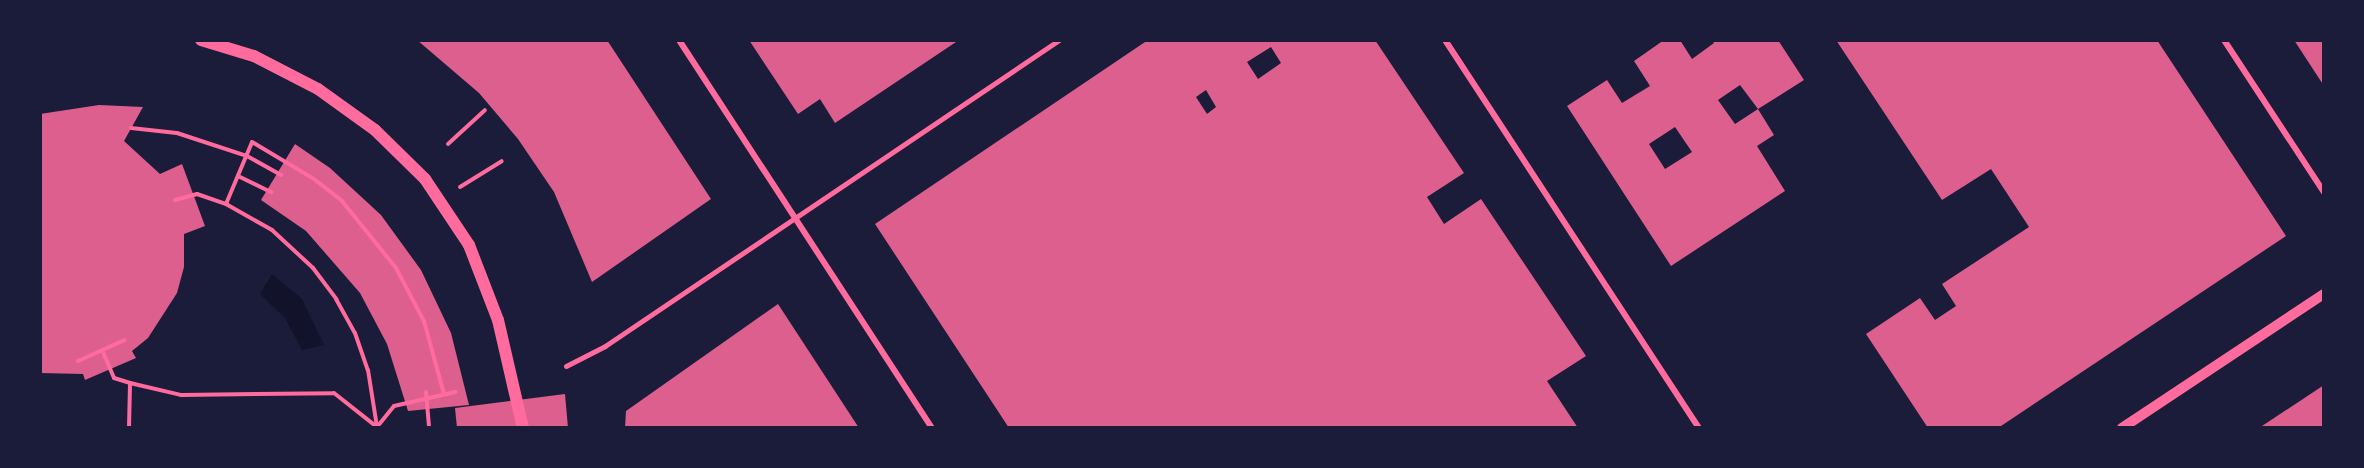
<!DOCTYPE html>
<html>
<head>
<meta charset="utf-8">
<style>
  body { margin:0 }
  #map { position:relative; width:2364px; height:468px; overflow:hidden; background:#1b1b3a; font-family:Bitter,serif }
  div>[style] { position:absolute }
  .water>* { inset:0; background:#12122b }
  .building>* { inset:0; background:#dd5f8e }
  .path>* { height:4px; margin:-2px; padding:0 2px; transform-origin:2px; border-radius:2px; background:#ff6b9d }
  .pedestrian>* { height:5px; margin:-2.5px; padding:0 2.5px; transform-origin:2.5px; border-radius:2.5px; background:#ff6b9d }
  .minor>* { height:6px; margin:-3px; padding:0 3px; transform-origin:3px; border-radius:3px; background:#ff6b9d }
  .tertiary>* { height:10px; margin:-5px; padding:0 5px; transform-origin:5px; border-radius:5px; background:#ff6b9d }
  .secondary>* { height:12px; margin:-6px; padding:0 6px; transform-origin:6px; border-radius:6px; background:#ff6b9d }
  span { translate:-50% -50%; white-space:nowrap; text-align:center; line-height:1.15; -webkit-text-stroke:4.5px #1b1b3a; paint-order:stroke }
  .frame { position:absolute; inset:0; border:42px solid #1b1b3a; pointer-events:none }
</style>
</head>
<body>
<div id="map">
  <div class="water">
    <div style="clip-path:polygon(272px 274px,302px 299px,324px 345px,302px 350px,285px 318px,260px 294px)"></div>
  </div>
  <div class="building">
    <div style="clip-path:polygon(417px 40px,607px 40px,711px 199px,592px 282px,554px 192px,518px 139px,479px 93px)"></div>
    <div style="clip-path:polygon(749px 40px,959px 40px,835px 123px,820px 99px,798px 114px)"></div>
    <div style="clip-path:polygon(evenodd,1148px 40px,1375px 40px,1464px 173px,1427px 197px,1444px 224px,1481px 199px,1586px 356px,1547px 381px,1578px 428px,1009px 428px,875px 224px,1148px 40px,1271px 47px,1281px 63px,1258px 79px,1247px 62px,1271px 47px,1148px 40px,1206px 90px,1216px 107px,1207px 114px,1196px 97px,1206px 90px)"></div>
    <div style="clip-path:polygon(evenodd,1664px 40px,1680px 40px,1692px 59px,1714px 43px,1712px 40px,1778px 40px,1804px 80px,1758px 109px,1774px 135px,1757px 146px,1785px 191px,1671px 266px,1567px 106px,1607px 80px,1622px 103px,1650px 86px,1634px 61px,1664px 40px,1740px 85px,1758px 109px,1735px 124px,1718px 100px,1740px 85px,1664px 40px,1675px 127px,1692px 152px,1665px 169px,1649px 144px,1675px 127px)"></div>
    <div style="clip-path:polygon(1836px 40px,2157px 40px,2286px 236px,1998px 428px,1928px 428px,1866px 334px,1920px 298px,1935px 320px,1956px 306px,1942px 284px,2029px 227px,1991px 169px,1942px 200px)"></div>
    <div style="clip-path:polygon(2294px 40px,2324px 40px,2324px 86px)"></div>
    <div style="clip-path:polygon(99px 105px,143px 107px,124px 141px,160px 174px,182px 164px,205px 226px,184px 234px,184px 267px,177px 293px,148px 338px,132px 351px,136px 358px,85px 380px,83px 374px,40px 373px,40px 114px)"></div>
    <div style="clip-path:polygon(295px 144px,330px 168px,381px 215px,421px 270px,451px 333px,469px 405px,408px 411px,387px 344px,360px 293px,306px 231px,261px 200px)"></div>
    <div style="clip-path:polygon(778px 304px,859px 428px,625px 428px,626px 411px)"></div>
    <div style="clip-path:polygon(2324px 385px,2324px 428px,2259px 428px)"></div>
    <div style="clip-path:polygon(565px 394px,568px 428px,457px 428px,455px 408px)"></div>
  </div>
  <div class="path">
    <div style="left:131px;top:128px;width:46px;rotate:6.2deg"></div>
    <div style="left:177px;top:133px;width:74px;rotate:18.2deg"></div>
    <div style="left:247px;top:156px;width:39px;rotate:29deg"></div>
    <div style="left:448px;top:144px;width:50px;rotate:-42.6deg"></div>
    <div style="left:238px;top:176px;width:37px;rotate:26deg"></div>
    <div style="left:460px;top:187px;width:49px;rotate:-31.8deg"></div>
    <div style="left:175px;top:200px;width:23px;rotate:-15deg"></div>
    <div style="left:197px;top:194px;width:31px;rotate:19deg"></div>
    <div style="left:226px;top:204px;width:67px;rotate:-67.2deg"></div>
    <div style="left:252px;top:142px;width:72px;rotate:30.8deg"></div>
    <div style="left:314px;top:179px;width:36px;rotate:38deg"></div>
    <div style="left:342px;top:201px;width:86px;rotate:51.1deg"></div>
    <div style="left:396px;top:268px;width:60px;rotate:62.2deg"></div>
    <div style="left:424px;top:321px;width:76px;rotate:74.7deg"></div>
    <div style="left:226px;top:204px;width:53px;rotate:29.5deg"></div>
    <div style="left:272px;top:230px;width:56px;rotate:42.8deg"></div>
    <div style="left:313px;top:268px;width:39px;rotate:53deg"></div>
    <div style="left:336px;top:299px;width:39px;rotate:61deg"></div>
    <div style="left:355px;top:333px;width:39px;rotate:71deg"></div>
    <div style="left:368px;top:370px;width:58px;rotate:81deg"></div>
    <div style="left:103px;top:352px;width:28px;rotate:67deg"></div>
    <div style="left:114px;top:378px;width:17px;rotate:17deg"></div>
    <div style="left:130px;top:383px;width:52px;rotate:13.2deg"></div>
    <div style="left:181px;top:395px;width:153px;rotate:-0.7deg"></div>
    <div style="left:334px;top:393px;width:55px;rotate:38.3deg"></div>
    <div style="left:377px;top:427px;width:27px;rotate:-51deg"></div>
    <div style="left:394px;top:406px;width:63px;rotate:-12.9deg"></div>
    <div style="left:78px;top:361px;width:51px;rotate:-24.1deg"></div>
    <div style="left:426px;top:392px;width:36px;rotate:85deg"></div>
    <div style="left:129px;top:428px;width:45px;rotate:-88.7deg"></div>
  </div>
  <div class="pedestrian">
    <div style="left:566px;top:366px;width:44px;rotate:-27.1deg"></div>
    <div style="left:605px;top:346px;width:547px;rotate:-33.98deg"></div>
  </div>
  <div class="minor">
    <div style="left:679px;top:40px;width:463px;rotate:56.9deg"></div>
    <div style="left:1445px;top:40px;width:464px;rotate:56.8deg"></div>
    <div style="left:2224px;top:40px;width:182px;rotate:56.7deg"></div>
  </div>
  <div class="tertiary">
    <div style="left:2122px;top:428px;width:242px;rotate:-33.6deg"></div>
  </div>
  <div class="secondary">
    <div style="left:201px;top:40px;width:55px;rotate:16.8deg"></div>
    <div style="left:254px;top:56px;width:72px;rotate:27.3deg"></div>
    <div style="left:318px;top:89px;width:70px;rotate:35.7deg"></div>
    <div style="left:375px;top:130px;width:70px;rotate:44.4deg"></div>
    <div style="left:425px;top:179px;width:79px;rotate:56.3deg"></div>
    <div style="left:469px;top:245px;width:80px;rotate:68.9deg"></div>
    <div style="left:498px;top:320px;width:111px;rotate:77deg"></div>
  </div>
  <div class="frame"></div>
</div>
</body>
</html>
